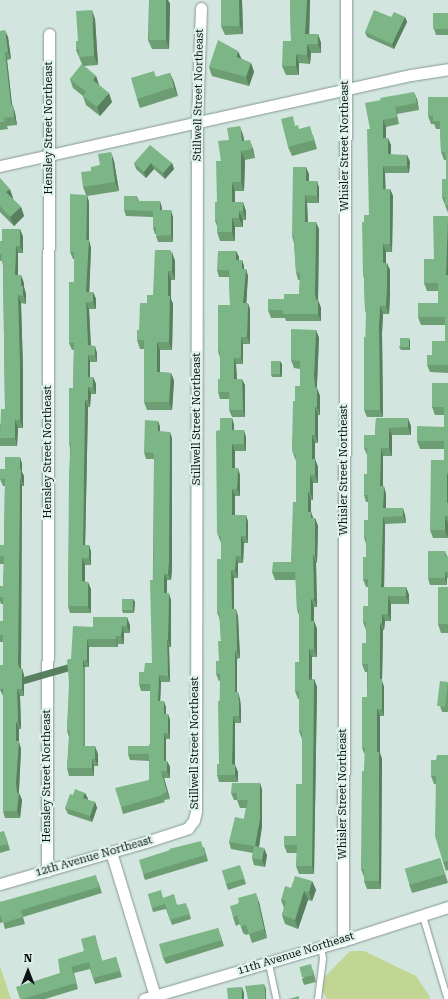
<!DOCTYPE html>
<html>
<head>
<meta charset="utf-8">
<style>
  body { margin:0 }
  #map { position:relative; width:448px; height:999px; overflow:hidden; background:#d2e5df; font-family:"Roboto Serif",serif }
  div>[style] { position:absolute }
  .green>* { inset:0; background:#c2d694 }
  .roads { filter:drop-shadow(0 0 1px #869792) drop-shadow(0 0 1px #869792) }
  .service>* { height:5.5px; margin:-2.75px; padding:0 2.75px; transform-origin:2.75px; border-radius:2.75px; background:#fff }
  .minor>* { height:11px; margin:-5.5px; padding:0 5.5px; transform-origin:5.5px; border-radius:5.5px; background:#fff }
  .wall>* { inset:0; background:#6c9d73 }
  .shaded-wall>* { inset:0; background:#587f5e; transform-origin:0 0 }
  .building>* { inset:0; background:#7db686; transform-origin:0 0 }
  span { translate:-50% -50%; white-space:nowrap; text-align:center; line-height:1.15; -webkit-text-stroke:4px #dff2ec; paint-order:stroke }
  .street-label { font-size:11px; color:#0c1311 }
  .north { position:absolute; left:8px; top:951px; width:40px; height:40px; -webkit-text-stroke:3px #dff2ec; paint-order:stroke; rotate:0deg; font-size:11px; font-weight:700; line-height:16px; text-align:center; color:#0c1311 }
  .north::after { content:''; display:block; margin:auto; width:14px; height:18px; background:#0c1311; clip-path:polygon(50% 0,100% 100%,50% 72%,0 100%) }
</style>
</head>
<body>
<div id="map">
  <div class="green">
    <div style="clip-path:polygon(350px 951px,364px 951px,416px 976px,430px 997px,429px 999px,327px 999px,318px 984px)"></div>
    <div style="clip-path:polygon(0 966px,11px 999px,0 999px)"></div>
  </div>
  <div class="roads">
    <div class="service">
      <div style="left:423px;top:915px;width:88px;rotate:73.4deg"></div>
      <div style="left:269px;top:962px;width:38px;rotate:78deg"></div>
      <div style="left:318px;top:999px;width:40px;rotate:-82.9deg"></div>
      <div style="left:323px;top:959px;width:12px;rotate:-99deg"></div>
    </div>
    <div class="minor">
      <div style="left:0;top:166px;width:421px;rotate:-12.5deg"></div>
      <div style="left:411px;top:75px;width:37px;rotate:-9deg"></div>
      <div style="left:111px;top:852px;width:154px;rotate:73deg"></div>
      <div style="left:47px;top:871px;width:837px;rotate:-89.86deg"></div>
      <div style="left:0;top:884px;width:158px;rotate:-16.1deg"></div>
      <div style="left:152px;top:840px;width:38px;rotate:-18deg"></div>
      <div style="left:188px;top:828px;width:10px;rotate:-53deg"></div>
      <div style="left:194px;top:820px;width:9px;rotate:-77deg"></div>
      <div style="left:196px;top:811px;width:689px;rotate:-89.92deg"></div>
      <div style="left:197px;top:122px;width:114px;rotate:-88deg"></div>
      <div style="left:343px;top:941px;width:941px;rotate:-89.82deg"></div>
      <div style="left:144px;top:999px;width:216px;rotate:-16.4deg"></div>
      <div style="left:351px;top:938px;width:102px;rotate:-17.7deg"></div>
    </div>
  </div>
  <div class="wall">
    <div style="clip-path:polygon(149px 0,168px 0,170px 4px,169px 49px,152px 49px,148px 40px)"></div>
    <div style="clip-path:polygon(221px 0,242px 0,243px 34px,225px 35px,221px 26px)"></div>
    <div style="clip-path:polygon(290px 0,310px 0,309px 34px,318px 34px,321px 43px,321px 53px,311px 53px,310px 64px,299px 63px,299px 75px,286px 75px,282px 66px,291px 41px)"></div>
    <div style="clip-path:polygon(448px 13px,448px 35px,436px 35px,434px 29px)"></div>
    <div style="clip-path:polygon(391px 17px,405px 17px,407px 22px,394px 49px,367px 37px,365px 32px)"></div>
    <div style="clip-path:polygon(95px 19px,98px 65px,84px 66px,96px 76px,99px 85px,112px 102px,100px 116px,86px 105px,83px 96px,73px 88px,70px 79px,82px 64px,76px 50px,78px 41px)"></div>
    <div style="clip-path:polygon(0 31px,8px 37px,11px 59px,7px 60px,12px 105px,15px 113px,17px 125px,7px 126px,8px 129px,0 130px)"></div>
    <div style="clip-path:polygon(242px 59px,251px 63px,254px 72px,249px 86px,212px 76px,209px 67px)"></div>
    <div style="clip-path:polygon(170px 73px,178px 96px,140px 108px,137px 99px,156px 77px)"></div>
    <div style="clip-path:polygon(448px 97px,448px 213px,442px 197px,446px 179px,446px 160px,444px 160px,441px 152px,440px 129px,436px 129px,434px 124px,431px 124px,428px 116px)"></div>
    <div style="clip-path:polygon(417px 99px,419px 110px,397px 114px,399px 124px,386px 127px,386px 138px,391px 145px,391px 155px,407px 155px,410px 162px,409px 173px,385px 173px,385px 189px,390px 189px,393px 196px,392px 252px,386px 252px,386px 263px,390px 270px,390px 295px,389px 314px,383px 314px,382px 333px,383px 417px,367px 417px,364px 410px,366px 314px,365px 309px,364px 279px,363px 274px,364px 222px,369px 215px,370px 129px,381px 100px)"></div>
    <div style="clip-path:polygon(296px 126px,299px 129px,313px 135px,317px 149px,292px 156px,288px 147px)"></div>
    <div style="clip-path:polygon(243px 135px,244px 141px,253px 149px,255px 158px,245px 160px,244px 191px,235px 191px,235px 202px,246px 211px,246px 220px,243px 220px,243px 227px,235px 227px,235px 241px,220px 241px,217px 232px,217px 226px,215px 221px,221px 161px,229px 140px)"></div>
    <div style="clip-path:polygon(114px 161px,119px 191px,87px 196px,89px 202px,89px 240px,91px 248px,89px 292px,93px 292px,96px 299px,96px 309px,89px 309px,91px 345px,97px 353px,97px 362px,90px 362px,90px 377px,93px 377px,96px 384px,96px 394px,91px 394px,90px 407px,88px 407px,85px 545px,89px 545px,91px 552px,91px 565px,85px 565px,85px 581px,91px 589px,91px 613px,70px 613px,68px 606px,70px 448px,69px 443px,73px 388px,74px 350px,72px 350px,69px 343px,74px 282px,74px 259px,73px 259px,70px 252px,86px 195px,83px 187px,91px 171px,100px 165px)"></div>
    <div style="clip-path:polygon(134px 163px,172px 163px,174px 169px,165px 179px,154px 169px,146px 178px,136px 169px)"></div>
    <div style="clip-path:polygon(309px 174px,309px 181px,317px 181px,319px 188px,319px 203px,307px 203px,308px 222px,319px 229px,318px 300px,321px 308px,321px 321px,286px 321px,285px 318px,271px 318px,268px 310px,284px 299px,299px 294px,300px 280px,298px 280px,296px 272px,294px 243px,292px 236px)"></div>
    <div style="clip-path:polygon(0 178px,13px 198px,12px 198px,21px 207px,24px 216px,14px 226px,0 212px)"></div>
    <div style="clip-path:polygon(137px 196px,139px 201px,162px 208px,162px 210px,173px 217px,173px 242px,158px 242px,156px 236px,156px 234px,155px 234px,153px 228px,153px 217px,126px 216px,124px 210px)"></div>
    <div style="clip-path:polygon(448px 219px,448px 373px,430px 372px,427px 365px,432px 355px,445px 341px,445px 325px,421px 325px,418px 317px,438px 303px,438px 291px,427px 291px,424px 283px,434px 259px)"></div>
    <div style="clip-path:polygon(20px 229px,23px 237px,23px 253px,18px 253px,18px 275px,24px 283px,24px 287px,26px 294px,26px 304px,21px 303px,23px 370px,23px 428px,18px 428px,17px 446px,0 446px,0 424px,1px 424px,5px 409px,3px 266px,2px 261px,0 261px,0 241px,2px 241px)"></div>
    <div style="clip-path:polygon(170px 250px,175px 261px,175px 280px,171px 280px,171px 299px,173px 304px,172px 350px,160px 350px,160px 372px,171px 373px,174px 381px,172px 410px,147px 410px,144px 402px,144px 349px,140px 349px,137px 340px,147px 303px,153px 295px)"></div>
    <div style="clip-path:polygon(236px 251px,239px 257px,239px 260px,242px 260px,244px 266px,244px 269px,246px 269px,248px 276px,246px 303px,250px 309px,250px 344px,243px 344px,243px 364px,236px 364px,237px 379px,245px 385px,245px 417px,232px 417px,229px 410px,229px 399px,220px 399px,218px 392px,220px 379px,220px 358px,218px 351px,230px 305px,229px 277px,219px 277px,217px 270px)"></div>
    <div style="clip-path:polygon(316px 330px,319px 338px,317px 384px,317px 388px,320px 396px,320px 415px,318px 415px,318px 443px,315px 443px,315px 459px,318px 467px,318px 483px,313px 483px,313px 500px,311px 500px,311px 512px,313px 518px,315px 518px,318px 526px,317px 563px,316px 563px,317px 607px,314px 607px,314px 621px,317px 629px,317px 657px,312px 657px,312px 680px,314px 679px,317px 687px,314px 874px,299px 874px,296px 866px,297px 853px,287px 853px,284px 845px,296px 836px,302px 784px,302px 739px,299px 731px,299px 699px,298px 699px,295px 691px,299px 662px,299px 615px,297px 610px,296px 580px,275px 580px,272px 572px,291px 562px,296px 502px,296px 461px,292px 450px,295px 401px,300px 386px,300px 369px,294px 368px,291px 360px)"></div>
    <div style="clip-path:polygon(409px 338px,410px 341px,410px 350px,401px 350px,399px 347px)"></div>
    <div style="clip-path:polygon(282px 364px,282px 377px,272px 377px,271px 374px)"></div>
    <div style="clip-path:polygon(448px 383px,448px 538px,433px 538px,430px 530px,444px 460px,444px 449px,420px 449px,417px 441px,444px 427px,444px 415px,435px 415px,432px 407px)"></div>
    <div style="clip-path:polygon(232px 418px,234px 425px,234px 430px,246px 437px,246px 451px,235px 451px,235px 468px,240px 475px,240px 496px,235px 496px,235px 515px,246px 515px,248px 522px,248px 543px,244px 543px,243px 563px,238px 563px,238px 578px,234px 578px,234px 609px,238px 616px,240px 658px,237px 659px,237px 692px,240px 699px,241px 709px,241px 723px,235px 723px,235px 765px,238px 772px,238px 782px,219px 782px,217px 775px,219px 764px,220px 681px,219px 681px,216px 674px,219px 661px,221px 641px,220px 620px,217px 612px,221px 559px,221px 543px,217px 532px,220px 430px)"></div>
    <div style="clip-path:polygon(376px 418px,411px 426px,411px 435px,392px 435px,392px 456px,383px 456px,383px 486px,386px 494px,386px 508px,405px 515px,406px 523px,385px 524px,384px 587px,406px 587px,409px 595px,409px 604px,391px 604px,391px 621px,385px 621px,384px 630px,383px 630px,382px 681px,384px 687px,384px 716px,380px 716px,380px 753px,382px 759px,381px 889px,367px 889px,364px 881px,364px 877px,361px 869px,365px 755px,362px 748px,367px 697px,367px 672px,365px 672px,362px 664px,366px 643px,366px 630px,363px 622px,368px 606px,368px 587px,366px 587px,363px 579px,366px 557px,366px 544px,364px 537px,368px 520px,368px 502px,366px 502px,364px 495px,367px 474px,367px 455px,364px 448px,375px 435px)"></div>
    <div style="clip-path:polygon(158px 421px,160px 427px,160px 431px,172px 438px,172px 569px,171px 580px,167px 580px,167px 593px,171px 600px,171px 647px,169px 647px,170px 682px,161px 682px,160px 701px,166px 707px,166px 714px,168px 714px,170px 720px,170px 739px,166px 739px,166px 761px,167px 761px,170px 767px,170px 778px,164px 778px,170px 799px,164px 800px,165px 802px,123px 814px,121px 807px,149px 780px,149px 761px,130px 760px,128px 754px,149px 746px,150px 743px,150px 691px,141px 691px,139px 684px,144px 672px,152px 663px,154px 459px,146px 459px,144px 452px)"></div>
    <div style="clip-path:polygon(20px 457px,22px 464px,22px 472px,24px 476px,24px 486px,22px 486px,21px 668px,24px 675px,24px 696px,20px 696px,21px 729px,19px 729px,19px 742px,21px 749px,19px 790px,19px 793px,22px 800px,20px 818px,5px 818px,3px 811px,3px 696px,0 690px,0 665px,3px 665px,3px 642px,0 642px,0 621px,3px 621px,3px 604px,1px 604px,0 601px,0 586px,3px 586px,4px 564px,0 564px,0 545px,4px 545px,5px 486px,3px 486px,0 479px,5px 469px)"></div>
    <div style="clip-path:polygon(445px 551px,447px 556px,448px 556px,448px 578px,447px 578px,447px 585px,430px 585px,428px 578px)"></div>
    <div style="clip-path:polygon(448px 587px,448px 633px,441px 633px,438px 624px)"></div>
    <div style="clip-path:polygon(133px 599px,135px 602px,134px 613px,123px 613px,122px 610px)"></div>
    <div style="clip-path:polygon(130px 625px,130px 633px,124px 633px,124px 644px,118px 644px,118px 647px,89px 647px,89px 667px,85px 667px,85px 746px,98px 754px,98px 766px,94px 766px,94px 776px,69px 776px,67px 768px,69px 737px,67px 731px,71px 659px,93px 627px)"></div>
    <div style="clip-path:polygon(448px 682px,448px 712px,442px 712px,440px 706px)"></div>
    <div style="clip-path:polygon(448px 755px,448px 870px,446px 871px,443px 862px,436px 784px,434px 784px,431px 776px,436px 760px)"></div>
    <div style="clip-path:polygon(260px 783px,262px 790px,262px 826px,259px 847px,267px 855px,265px 867px,254px 865px,252px 858px,253px 853px,231px 849px,229px 842px,244px 819px,246px 808px,240px 808px,237px 800px,234px 800px,231px 793px)"></div>
    <div style="clip-path:polygon(85px 793px,88px 799px,87px 800px,95px 802px,97px 808px,92px 822px,68px 814px,65px 808px,73px 795px)"></div>
    <div style="clip-path:polygon(0 832px,6px 837px,10px 850px,0 853px)"></div>
    <div style="clip-path:polygon(204px 847px,208px 861px,145px 880px,143px 874px)"></div>
    <div style="clip-path:polygon(440px 858px,448px 883px,412px 893px,409px 884px)"></div>
    <div style="clip-path:polygon(242px 871px,246px 884px,228px 890px,226px 884px)"></div>
    <div style="clip-path:polygon(98px 881px,102px 893px,23px 917px,25px 924px,5px 929px,3px 922px,0 923px,0 902px)"></div>
    <div style="clip-path:polygon(312px 881px,316px 890px,312px 901px,308px 900px,298px 929px,285px 924px,282px 915px,284px 908px,281px 900px,291px 888px)"></div>
    <div style="clip-path:polygon(148px 894px,164px 898px,178px 905px,188px 908px,191px 919px,172px 925px,166px 909px,153px 912px)"></div>
    <div style="clip-path:polygon(259px 902px,267px 938px,252px 943px,249px 934px,246px 935px,243px 933px,240px 924px,236px 926px,233px 917px)"></div>
    <div style="clip-path:polygon(218px 928px,224px 946px,166px 964px,163px 958px)"></div>
    <div style="clip-path:polygon(95px 935px,102px 961px,116px 957px,122px 977px,95px 984px,90px 969px,74px 973px,78px 989px,45px 999px,20px 999px,60px 973px,84px 951px)"></div>
    <div style="clip-path:polygon(313px 970px,316px 982px,304px 985px,302px 979px)"></div>
  </div>
  <div class="shaded-wall">
    <div style="clip-path:polygon(166px 0,168px 0,170px 4px,169px 49px,166px 40px)"></div>
    <div style="clip-path:polygon(239px 0,242px 0,243px 34px,240px 25px)"></div>
    <div style="clip-path:polygon(307px 0,310px 0,309px 42px,305px 34px)"></div>
    <div style="clip-path:polygon(92px 10px,95px 19px,98px 65px,94px 56px)"></div>
    <div style="clip-path:polygon(405px 17px,407px 22px,394px 49px,392px 44px)"></div>
    <div style="clip-path:polygon(5px 30px,8px 37px,11px 59px,8px 52px)"></div>
    <div style="clip-path:polygon(318px 34px,321px 43px,321px 53px,318px 44px)"></div>
    <div style="clip-path:polygon(307px 44px,311px 53px,310px 64px,307px 55px)"></div>
    <div style="clip-path:polygon(238px 51px,242px 60px,236px 57px)"></div>
    <div style="clip-path:polygon(5px 52px,7px 60px,13px 113px,11px 105px)"></div>
    <div style="clip-path:polygon(296px 54px,299px 63px,299px 75px,296px 66px)"></div>
    <div style="clip-path:polygon(251px 63px,254px 72px,249px 86px,246px 77px)"></div>
    <div style="clip-path:polygon(170px 73px,174px 82px,178px 96px,174px 87px)"></div>
    <div style="clip-path:polygon(96px 76px,99px 85px,96px 89px,93px 80px)"></div>
    <div style="clip-path:polygon(414px 92px,417px 99px,419px 110px,417px 103px)"></div>
    <div style="clip-path:polygon(109px 93px,112px 102px,100px 116px,97px 107px)"></div>
    <div style="clip-path:polygon(13px 105px,15px 113px,17px 125px,14px 117px)"></div>
    <div style="clip-path:polygon(383px 120px,386px 127px,386px 145px,383px 138px)"></div>
    <div style="clip-path:polygon(240px 126px,243px 135px,246px 150px,242px 141px)"></div>
    <div style="clip-path:polygon(388px 138px,391px 145px,391px 162px,388px 154px)"></div>
    <div style="clip-path:polygon(250px 140px,253px 149px,255px 158px,252px 149px)"></div>
    <div style="clip-path:polygon(241px 151px,245px 160px,244px 191px,241px 182px)"></div>
    <div style="clip-path:polygon(111px 152px,114px 161px,119px 191px,115px 182px)"></div>
    <div style="clip-path:polygon(407px 155px,410px 162px,409px 173px,407px 166px)"></div>
    <div style="clip-path:polygon(151px 163px,154px 169px,146px 178px,144px 172px)"></div>
    <div style="clip-path:polygon(172px 163px,174px 169px,165px 179px,163px 173px)"></div>
    <div style="clip-path:polygon(383px 166px,385px 173px,386px 196px,383px 189px)"></div>
    <div style="clip-path:polygon(306px 167px,309px 174px,309px 188px,306px 181px)"></div>
    <div style="clip-path:polygon(317px 181px,319px 188px,319px 203px,317px 196px)"></div>
    <div style="clip-path:polygon(232px 182px,235px 191px,235px 211px,232px 202px)"></div>
    <div style="clip-path:polygon(10px 189px,13px 198px,10px 201px,6px 192px)"></div>
    <div style="clip-path:polygon(390px 189px,393px 196px,392px 252px,390px 244px)"></div>
    <div style="clip-path:polygon(87px 195px,89px 202px,89px 240px,91px 248px,89px 299px,86px 292px)"></div>
    <div style="clip-path:polygon(305px 195px,307px 203px,308px 230px,305px 222px)"></div>
    <div style="clip-path:polygon(160px 201px,162px 208px,162px 217px,160px 210px)"></div>
    <div style="clip-path:polygon(243px 202px,246px 211px,246px 220px,243px 211px)"></div>
    <div style="clip-path:polygon(21px 207px,24px 216px,14px 226px,10px 217px)"></div>
    <div style="clip-path:polygon(171px 210px,173px 217px,173px 242px,171px 235px)"></div>
    <div style="clip-path:polygon(239px 211px,243px 220px,243px 227px,239px 218px)"></div>
    <div style="clip-path:polygon(232px 218px,235px 227px,235px 241px,232px 232px)"></div>
    <div style="clip-path:polygon(448px 219px,448px 281px,446px 275px)"></div>
    <div style="clip-path:polygon(316px 222px,319px 229px,318px 302px,318px 300px,321px 308px,321px 321px,318px 314px,315px 294px)"></div>
    <div style="clip-path:polygon(20px 229px,23px 237px,23px 253px,20px 246px)"></div>
    <div style="clip-path:polygon(383px 244px,386px 252px,386px 270px,383px 263px)"></div>
    <div style="clip-path:polygon(16px 246px,18px 253px,18px 283px,15px 275px)"></div>
    <div style="clip-path:polygon(170px 250px,172px 255px,172px 252px,175px 261px,175px 280px,172px 271px)"></div>
    <div style="clip-path:polygon(236px 251px,239px 257px,239px 266px,236px 260px)"></div>
    <div style="clip-path:polygon(242px 260px,244px 266px,244px 276px,242px 269px)"></div>
    <div style="clip-path:polygon(387px 263px,390px 270px,390px 295px,389px 314px,386px 306px)"></div>
    <div style="clip-path:polygon(246px 269px,248px 276px,246px 309px,243px 303px)"></div>
    <div style="clip-path:polygon(168px 271px,171px 280px,171px 299px,173px 304px,172px 350px,169px 342px,168px 296px)"></div>
    <div style="clip-path:polygon(21px 275px,24px 283px,24px 287px,26px 294px,26px 304px,21px 286px)"></div>
    <div style="clip-path:polygon(93px 292px,96px 299px,96px 309px,93px 302px)"></div>
    <div style="clip-path:polygon(18px 295px,21px 303px,23px 370px,23px 428px,20px 420px)"></div>
    <div style="clip-path:polygon(86px 302px,89px 309px,91px 352px,88px 345px)"></div>
    <div style="clip-path:polygon(248px 303px,250px 309px,250px 344px,247px 337px)"></div>
    <div style="clip-path:polygon(380px 306px,383px 314px,382px 333px,383px 417px,380px 410px,379px 325px)"></div>
    <div style="clip-path:polygon(316px 330px,319px 338px,317px 384px,317px 388px,320px 396px,320px 415px,317px 407px,315px 387px,314px 376px)"></div>
    <div style="clip-path:polygon(241px 337px,243px 344px,243px 364px,241px 358px)"></div>
    <div style="clip-path:polygon(409px 338px,410px 341px,410px 350px,409px 347px)"></div>
    <div style="clip-path:polygon(157px 342px,160px 350px,160px 381px,157px 372px)"></div>
    <div style="clip-path:polygon(95px 346px,97px 353px,97px 362px,95px 355px)"></div>
    <div style="clip-path:polygon(88px 355px,90px 362px,90px 384px,88px 377px)"></div>
    <div style="clip-path:polygon(234px 358px,236px 364px,237px 385px,234px 379px)"></div>
    <div style="clip-path:polygon(280px 361px,282px 364px,282px 377px,280px 374px)"></div>
    <div style="clip-path:polygon(171px 373px,174px 381px,172px 410px,169px 402px)"></div>
    <div style="clip-path:polygon(93px 377px,96px 384px,96px 394px,93px 387px)"></div>
    <div style="clip-path:polygon(242px 379px,245px 385px,245px 417px,243px 410px)"></div>
    <div style="clip-path:polygon(88px 387px,91px 394px,90px 407px,88px 400px)"></div>
    <div style="clip-path:polygon(85px 400px,88px 407px,85px 552px,83px 545px)"></div>
    <div style="clip-path:polygon(315px 407px,318px 415px,318px 443px,315px 435px)"></div>
    <div style="clip-path:polygon(232px 418px,234px 425px,234px 437px,232px 430px)"></div>
    <div style="clip-path:polygon(408px 418px,411px 426px,411px 435px,408px 427px)"></div>
    <div style="clip-path:polygon(15px 420px,18px 428px,17px 446px,15px 438px)"></div>
    <div style="clip-path:polygon(158px 421px,160px 427px,160px 438px,158px 431px)"></div>
    <div style="clip-path:polygon(389px 428px,392px 435px,392px 456px,389px 448px)"></div>
    <div style="clip-path:polygon(244px 430px,246px 437px,246px 451px,244px 444px)"></div>
    <div style="clip-path:polygon(170px 432px,172px 438px,172px 569px,171px 580px,168px 574px)"></div>
    <div style="clip-path:polygon(312px 435px,315px 443px,315px 467px,312px 459px)"></div>
    <div style="clip-path:polygon(232px 444px,235px 451px,235px 475px,232px 468px)"></div>
    <div style="clip-path:polygon(381px 448px,383px 456px,383px 494px,380px 486px)"></div>
    <div style="clip-path:polygon(20px 457px,22px 464px,22px 472px,24px 476px,24px 486px,21px 479px,20px 469px)"></div>
    <div style="clip-path:polygon(315px 459px,318px 467px,318px 483px,315px 475px)"></div>
    <div style="clip-path:polygon(238px 468px,240px 475px,240px 496px,237px 489px)"></div>
    <div style="clip-path:polygon(447px 473px,448px 476px,448px 507px,447px 503px)"></div>
    <div style="clip-path:polygon(310px 475px,313px 483px,313px 500px,310px 492px)"></div>
    <div style="clip-path:polygon(20px 479px,22px 486px,21px 670px,19px 668px,18px 663px)"></div>
    <div style="clip-path:polygon(384px 486px,386px 494px,386px 516px,383px 508px)"></div>
    <div style="clip-path:polygon(232px 489px,235px 496px,235px 522px,232px 515px)"></div>
    <div style="clip-path:polygon(308px 492px,311px 500px,311px 512px,314px 520px,314px 526px,308px 512px)"></div>
    <div style="clip-path:polygon(403px 508px,405px 515px,406px 523px,403px 516px)"></div>
    <div style="clip-path:polygon(246px 515px,248px 522px,248px 543px,246px 536px)"></div>
    <div style="clip-path:polygon(445px 516px,448px 524px,448px 538px,445px 530px)"></div>
    <div style="clip-path:polygon(383px 517px,385px 524px,384px 595px,381px 587px)"></div>
    <div style="clip-path:polygon(315px 518px,318px 526px,317px 563px,315px 555px)"></div>
    <div style="clip-path:polygon(241px 536px,244px 543px,243px 563px,241px 556px)"></div>
    <div style="clip-path:polygon(89px 545px,91px 552px,91px 565px,89px 558px)"></div>
    <div style="clip-path:polygon(313px 555px,316px 563px,317px 607px,314px 599px)"></div>
    <div style="clip-path:polygon(236px 556px,238px 563px,238px 578px,235px 570px)"></div>
    <div style="clip-path:polygon(82px 558px,85px 565px,85px 589px,82px 581px)"></div>
    <div style="clip-path:polygon(231px 570px,234px 578px,234px 616px,232px 609px)"></div>
    <div style="clip-path:polygon(445px 572px,447px 578px,447px 585px,445px 578px)"></div>
    <div style="clip-path:polygon(164px 574px,167px 580px,167px 600px,164px 593px)"></div>
    <div style="clip-path:polygon(88px 582px,91px 589px,91px 613px,88px 606px)"></div>
    <div style="clip-path:polygon(406px 587px,409px 595px,409px 604px,406px 596px)"></div>
    <div style="clip-path:polygon(169px 593px,171px 600px,171px 647px,168px 640px)"></div>
    <div style="clip-path:polygon(388px 596px,391px 604px,391px 621px,388px 614px)"></div>
    <div style="clip-path:polygon(133px 599px,135px 602px,134px 613px,133px 610px)"></div>
    <div style="clip-path:polygon(311px 599px,314px 607px,314px 621px,317px 629px,317px 657px,314px 649px,311px 621px)"></div>
    <div style="clip-path:polygon(236px 609px,238px 616px,240px 658px,237px 651px)"></div>
    <div style="clip-path:polygon(382px 614px,385px 621px,384px 630px,382px 623px)"></div>
    <div style="clip-path:polygon(127px 617px,130px 625px,130px 633px,127px 626px)"></div>
    <div style="clip-path:polygon(380px 623px,383px 630px,382px 681px,384px 687px,384px 716px,382px 709px,380px 679px)"></div>
    <div style="clip-path:polygon(122px 626px,124px 633px,124px 644px,121px 636px)"></div>
    <div style="clip-path:polygon(116px 636px,118px 644px,118px 647px,116px 639px)"></div>
    <div style="clip-path:polygon(87px 639px,89px 647px,89px 667px,87px 660px)"></div>
    <div style="clip-path:polygon(167px 640px,169px 647px,170px 682px,168px 676px)"></div>
    <div style="clip-path:polygon(309px 649px,312px 657px,312px 688px,309px 680px)"></div>
    <div style="clip-path:polygon(235px 651px,237px 659px,237px 699px,235px 692px)"></div>
    <div style="left:83px;top:660px;width:7px;height:86px;rotate:74deg"></div>
    <div style="clip-path:polygon(22px 668px,24px 675px,24px 696px,22px 689px)"></div>
    <div style="clip-path:polygon(159px 675px,161px 682px,160px 707px,158px 701px)"></div>
    <div style="clip-path:polygon(314px 679px,317px 687px,314px 874px,312px 866px)"></div>
    <div style="clip-path:polygon(17px 689px,20px 696px,21px 729px,18px 722px)"></div>
    <div style="clip-path:polygon(238px 692px,240px 699px,241px 709px,241px 723px,239px 716px)"></div>
    <div style="clip-path:polygon(164px 701px,166px 707px,166px 720px,164px 714px)"></div>
    <div style="clip-path:polygon(377px 709px,380px 716px,380px 753px,382px 759px,381px 889px,379px 881px,377px 752px)"></div>
    <div style="clip-path:polygon(168px 714px,170px 720px,170px 739px,168px 733px)"></div>
    <div style="clip-path:polygon(233px 716px,235px 723px,235px 771px,232px 764px)"></div>
    <div style="clip-path:polygon(16px 722px,19px 729px,19px 742px,21px 749px,19px 790px,19px 793px,22px 800px,20px 818px,17px 811px,16px 783px)"></div>
    <div style="clip-path:polygon(164px 733px,166px 739px,166px 767px,164px 761px)"></div>
    <div style="clip-path:polygon(95px 746px,98px 754px,98px 766px,95px 759px)"></div>
    <div style="clip-path:polygon(92px 759px,94px 766px,94px 776px,92px 768px)"></div>
    <div style="clip-path:polygon(167px 761px,170px 767px,170px 778px,167px 771px)"></div>
    <div style="clip-path:polygon(235px 765px,238px 772px,238px 782px,235px 775px)"></div>
    <div style="clip-path:polygon(161px 771px,164px 778px,170px 799px,167px 792px)"></div>
    <div style="clip-path:polygon(260px 783px,262px 790px,262px 826px,258px 853px,255px 846px)"></div>
    <div style="clip-path:polygon(85px 793px,88px 799px,86px 805px,83px 798px)"></div>
    <div style="clip-path:polygon(95px 802px,97px 808px,92px 822px,90px 816px)"></div>
    <div style="clip-path:polygon(264px 848px,267px 855px,265px 867px,262px 860px)"></div>
    <div style="clip-path:polygon(312px 881px,316px 890px,312px 901px,309px 892px)"></div>
    <div style="clip-path:polygon(304px 891px,308px 900px,298px 929px,295px 920px)"></div>
    <div style="clip-path:polygon(256px 893px,259px 902px,267px 938px,264px 929px)"></div>
    <div style="clip-path:polygon(264px 984px,266px 989px,266px 999px,265px 999px)"></div>
    <div style="clip-path:polygon(242px 987px,244px 993px,244px 999px,242px 999px)"></div>
  </div>
  <div class="building">
    <div style="left:149px;top:0;width:17px;height:40px"></div>
    <div style="left:221px;top:0;width:18px;height:26px"></div>
    <div style="clip-path:polygon(290px 0,307px 0,305px 34px,318px 34px,318px 44px,307px 44px,307px 55px,296px 54px,296px 66px,282px 66px,283px 41px,291px 41px)"></div>
    <div style="clip-path:polygon(92px 10px,94px 56px,79px 57px,79px 49px,76px 50px,76px 41px,78px 41px,76px 11px)"></div>
    <div style="clip-path:polygon(374px 10px,391px 17px,394px 12px,405px 17px,392px 44px,365px 32px)"></div>
    <div style="left:433px;top:13px;width:15px;height:16px"></div>
    <div style="clip-path:polygon(5px 30px,8px 52px,5px 52px,11px 105px,13px 105px,14px 117px,4px 118px,5px 122px,0 122px,0 31px)"></div>
    <div style="clip-path:polygon(218px 40px,238px 51px,236px 57px,251px 63px,246px 77px,209px 67px)"></div>
    <div style="clip-path:polygon(82px 64px,96px 76px,93px 80px,109px 93px,97px 107px,83px 96px,86px 92px,70px 79px)"></div>
    <div style="clip-path:polygon(154px 71px,156px 77px,170px 73px,174px 87px,137px 99px,131px 78px)"></div>
    <div style="clip-path:polygon(414px 92px,417px 103px,395px 107px,397px 117px,383px 120px,383px 138px,388px 138px,388px 154px,407px 155px,407px 166px,383px 166px,383px 189px,390px 189px,390px 244px,383px 244px,383px 263px,387px 263px,387px 288px,386px 306px,380px 306px,379px 325px,380px 410px,364px 410px,364px 337px,366px 337px,366px 309px,365px 309px,364px 274px,363px 274px,362px 222px,364px 222px,364px 215px,369px 215px,367px 129px,370px 129px,365px 103px,381px 100px,380px 98px)"></div>
    <div style="clip-path:polygon(428px 97px,448px 97px,448px 205px,445px 205px,445px 197px,442px 197px,442px 179px,446px 179px,446px 160px,445px 152px,441px 152px,440px 121px,433px 121px,433px 116px,428px 116px)"></div>
    <div style="clip-path:polygon(293px 116px,295px 126px,298px 125px,299px 129px,310px 126px,314px 140px,288px 147px,281px 119px)"></div>
    <div style="clip-path:polygon(240px 126px,242px 141px,250px 140px,252px 149px,241px 151px,241px 182px,232px 182px,232px 202px,243px 202px,243px 211px,239px 211px,239px 218px,232px 218px,232px 232px,217px 232px,217px 221px,215px 221px,215px 202px,217px 202px,216px 161px,221px 161px,218px 141px,229px 140px,227px 128px)"></div>
    <div style="clip-path:polygon(150px 145px,172px 163px,163px 173px,151px 163px,144px 172px,134px 163px)"></div>
    <div style="clip-path:polygon(111px 152px,115px 182px,83px 187px,81px 172px,91px 171px,91px 167px,100px 165px,98px 154px)"></div>
    <div style="clip-path:polygon(293px 167px,306px 167px,306px 181px,317px 181px,317px 196px,305px 195px,305px 222px,316px 222px,315px 294px,316px 300px,318px 300px,318px 314px,283px 314px,283px 310px,268px 310px,268px 299px,284px 299px,284px 294px,299px 294px,300px 273px,296px 272px,294px 236px,292px 236px)"></div>
    <div style="clip-path:polygon(0 178px,10px 189px,6px 192px,21px 207px,10px 217px,0 206px)"></div>
    <div style="clip-path:polygon(70px 194px,87px 195px,86px 240px,89px 240px,86px 292px,93px 292px,93px 302px,86px 302px,88px 345px,95px 346px,95px 355px,88px 355px,88px 377px,93px 377px,93px 387px,88px 387px,88px 400px,85px 400px,83px 545px,89px 545px,89px 558px,82px 558px,82px 581px,88px 582px,88px 606px,68px 606px,69px 474px,71px 443px,69px 443px,69px 388px,73px 388px,74px 343px,69px 343px,69px 282px,74px 282px,74px 252px,70px 252px)"></div>
    <div style="clip-path:polygon(124px 196px,137px 196px,137px 201px,160px 201px,160px 210px,171px 210px,171px 235px,156px 236px,156px 227px,153px 228px,153px 211px,124px 210px)"></div>
    <div style="clip-path:polygon(433px 216px,448px 216px,446px 275px,448px 275px,448px 365px,427px 365px,427px 355px,432px 355px,432px 341px,445px 341px,445px 317px,418px 317px,418px 303px,438px 303px,438px 283px,424px 283px,424px 259px,434px 259px)"></div>
    <div style="clip-path:polygon(2px 229px,20px 229px,20px 246px,16px 246px,15px 275px,21px 275px,21px 286px,23px 286px,23px 296px,18px 295px,20px 363px,20px 420px,15px 420px,15px 438px,0 438px,1px 409px,5px 409px,3px 261px,1px 261px,2px 254px,0 254px,0 241px,2px 241px)"></div>
    <div style="clip-path:polygon(155px 250px,170px 250px,170px 252px,172px 252px,172px 271px,168px 271px,168px 296px,170px 296px,169px 342px,157px 342px,157px 372px,171px 373px,169px 402px,144px 402px,144px 340px,137px 340px,137px 330px,139px 330px,140px 303px,147px 303px,147px 295px,153px 295px)"></div>
    <div style="clip-path:polygon(218px 251px,236px 251px,236px 260px,242px 260px,242px 269px,246px 269px,243px 303px,248px 303px,247px 337px,241px 337px,241px 358px,234px 358px,234px 379px,242px 379px,243px 410px,229px 410px,229px 392px,218px 392px,218px 379px,220px 379px,220px 351px,218px 351px,218px 305px,230px 305px,229px 270px,217px 270px)"></div>
    <div style="clip-path:polygon(291px 329px,316px 330px,314px 376px,315px 387px,317px 388px,317px 407px,315px 407px,315px 435px,312px 435px,312px 459px,315px 459px,315px 475px,310px 475px,310px 492px,308px 492px,308px 512px,311px 512px,311px 518px,315px 518px,315px 555px,313px 555px,314px 599px,311px 599px,311px 621px,314px 621px,314px 649px,309px 649px,309px 680px,314px 679px,312px 866px,296px 866px,297px 845px,284px 845px,284px 836px,296px 836px,296px 784px,302px 784px,302px 731px,299px 731px,299px 691px,295px 691px,295px 662px,299px 662px,299px 610px,297px 610px,295px 572px,272px 572px,273px 562px,291px 562px,293px 502px,296px 502px,296px 455px,293px 455px,293px 450px,292px 450px,293px 401px,295px 401px,295px 386px,300px 386px,300px 361px,291px 360px)"></div>
    <div style="left:400px;top:338px;width:9px;height:9px"></div>
    <div style="left:271px;top:361px;width:9px;height:13px"></div>
    <div style="clip-path:polygon(432px 383px,448px 383px,448px 473px,447px 473px,447px 503px,448px 503px,448px 516px,445px 516px,445px 530px,430px 530px,431px 460px,444px 460px,444px 441px,417px 441px,417px 426px,444px 427px,444px 407px,432px 407px)"></div>
    <div style="clip-path:polygon(220px 418px,232px 418px,232px 430px,244px 430px,244px 444px,232px 444px,232px 468px,238px 468px,237px 489px,232px 489px,232px 515px,246px 515px,246px 536px,241px 536px,241px 556px,236px 556px,235px 570px,231px 570px,232px 609px,236px 609px,237px 651px,235px 651px,235px 692px,238px 692px,239px 702px,239px 716px,233px 716px,232px 764px,235px 765px,235px 775px,217px 775px,217px 764px,219px 764px,218px 701px,220px 701px,220px 674px,216px 674px,216px 661px,219px 661px,218px 641px,221px 641px,219px 612px,217px 612px,217px 559px,221px 559px,221px 536px,218px 536px,217px 532px,216px 431px,220px 430px)"></div>
    <div style="clip-path:polygon(376px 418px,408px 418px,408px 427px,389px 428px,389px 448px,381px 448px,380px 486px,384px 486px,383px 508px,403px 508px,403px 516px,383px 517px,381px 587px,406px 587px,406px 596px,388px 596px,388px 614px,382px 614px,382px 623px,380px 623px,380px 679px,382px 679px,382px 709px,377px 709px,377px 752px,379px 752px,379px 881px,364px 881px,364px 869px,361px 869px,362px 771px,364px 771px,365px 748px,362px 748px,362px 697px,367px 697px,368px 664px,362px 664px,362px 643px,366px 643px,366px 622px,363px 622px,363px 606px,368px 606px,368px 579px,363px 579px,363px 557px,366px 557px,366px 537px,364px 537px,364px 520px,368px 520px,368px 495px,364px 495px,364px 474px,367px 474px,367px 448px,364px 448px,364px 435px,375px 435px)"></div>
    <div style="clip-path:polygon(145px 420px,158px 421px,158px 431px,170px 432px,169px 562px,168px 574px,164px 574px,164px 593px,169px 593px,168px 640px,167px 640px,168px 676px,159px 675px,158px 701px,164px 701px,164px 714px,168px 714px,168px 733px,164px 733px,164px 761px,167px 761px,167px 771px,161px 771px,167px 792px,162px 794px,163px 795px,121px 807px,115px 788px,149px 780px,149px 754px,128px 754px,128px 746px,149px 746px,150px 743px,150px 684px,139px 684px,139px 672px,144px 672px,145px 663px,152px 663px,150px 580px,153px 580px,154px 540px,154px 453px,144px 452px)"></div>
    <div style="clip-path:polygon(5px 457px,20px 457px,20px 469px,21px 469px,21px 479px,20px 479px,18px 663px,19px 668px,22px 668px,22px 689px,17px 689px,18px 722px,16px 722px,16px 741px,19px 741px,16px 783px,17px 793px,19px 793px,17px 811px,3px 811px,3px 689px,0 689px,0 665px,3px 665px,3px 635px,0 635px,0 621px,3px 621px,3px 597px,0 597px,0 586px,3px 586px,4px 556px,0 556px,0 545px,4px 545px,5px 479px,0 479px,0 469px,5px 469px)"></div>
    <div style="clip-path:polygon(428px 551px,445px 551px,445px 556px,448px 556px,448px 572px,445px 572px,445px 578px,428px 578px)"></div>
    <div style="left:438px;top:587px;width:10px;height:37px"></div>
    <div style="left:122px;top:599px;width:11px;height:11px"></div>
    <div style="clip-path:polygon(93px 617px,127px 617px,127px 626px,122px 626px,121px 636px,116px 636px,116px 639px,87px 639px,87px 660px,83px 660px,83px 746px,95px 746px,95px 759px,92px 759px,92px 768px,67px 768px,70px 731px,67px 731px,69px 682px,67px 661px,68px 659px,71px 659px,73px 626px,93px 627px)"></div>
    <div style="left:440px;top:681px;width:8px;height:25px;rotate:7deg"></div>
    <div style="clip-path:polygon(437px 755px,448px 755px,448px 861px,443px 862px,435px 836px,436px 776px,431px 776px,431px 760px,436px 760px)"></div>
    <div style="clip-path:polygon(232px 783px,260px 783px,260px 819px,255px 846px,264px 848px,262px 860px,252px 858px,254px 846px,229px 842px,235px 817px,244px 819px,248px 800px,237px 800px,237px 793px,231px 793px)"></div>
    <div style="clip-path:polygon(75px 789px,85px 793px,83px 798px,95px 802px,90px 816px,65px 808px,70px 794px,73px 795px)"></div>
    <div style="clip-path:polygon(4px 831px,8px 844px,0 846px,0 832px)"></div>
    <div style="clip-path:polygon(201px 841px,205px 855px,143px 874px,139px 860px,170px 850px,169px 849px)"></div>
    <div style="left:440px;top:858px;width:17px;height:37px;rotate:73deg"></div>
    <div style="left:240px;top:865px;width:14px;height:19px;rotate:73deg"></div>
    <div style="clip-path:polygon(96px 875px,99px 887px,21px 910px,23px 917px,3px 923px,1px 916px,0 916px,0 902px)"></div>
    <div style="clip-path:polygon(295px 876px,312px 881px,309px 892px,304px 891px,295px 920px,282px 915px,286px 901px,281px 900px,285px 886px,291px 888px)"></div>
    <div style="clip-path:polygon(161px 890px,163px 898px,174px 894px,177px 905px,186px 903px,189px 914px,170px 920px,165px 904px,152px 908px,148px 894px)"></div>
    <div style="clip-path:polygon(256px 893px,264px 929px,249px 934px,246px 925px,242px 926px,240px 924px,237px 915px,233px 917px,230px 906px,237px 904px,239px 902px,238px 898px)"></div>
    <div style="clip-path:polygon(218px 928px,222px 940px,163px 958px,159px 944px)"></div>
    <div style="clip-path:polygon(95px 935px,102px 961px,116px 957px,120px 971px,93px 978px,89px 962px,71px 967px,76px 983px,22px 999px,20px 999px,16px 987px,60px 973px,58px 959px,84px 951px,81px 939px)"></div>
    <div style="left:311px;top:964px;width:11px;height:12px;rotate:75deg"></div>
    <div style="clip-path:polygon(264px 984px,265px 999px,248px 999px,245px 986px)"></div>
    <div style="clip-path:polygon(242px 987px,242px 999px,228px 999px,227px 988px)"></div>
    <div style="clip-path:polygon(299px 996px,299px 999px,288px 999px)"></div>
  </div>
  <div class="street-label">
    <span style="left:199px;top:95px;rotate:-89deg">Stillwell Street Northeast</span>
    <span style="left:49px;top:128px;rotate:-90deg">Hensley Street Northeast</span>
    <span style="left:345px;top:146px;rotate:-90deg">Whisler Street Northeast</span>
    <span style="left:197px;top:419px;rotate:-90deg">Stillwell Street Northeast</span>
    <span style="left:48px;top:452px;rotate:-90deg">Hensley Street Northeast</span>
    <span style="left:344px;top:470px;rotate:-90deg">Whisler Street Northeast</span>
    <span style="left:195px;top:743px;rotate:-90deg">Stillwell Street Northeast</span>
    <span style="left:47px;top:776px;rotate:-90deg">Hensley Street Northeast</span>
    <span style="left:343px;top:794px;rotate:-90deg">Whisler Street Northeast</span>
    <span style="left:94px;top:857px;rotate:-16deg">12th Avenue Northeast</span>
    <span style="left:296px;top:954px;rotate:-17deg">11th Avenue Northeast</span>
  </div>
  <div class="north">N</div>
</div>
</body>
</html>
